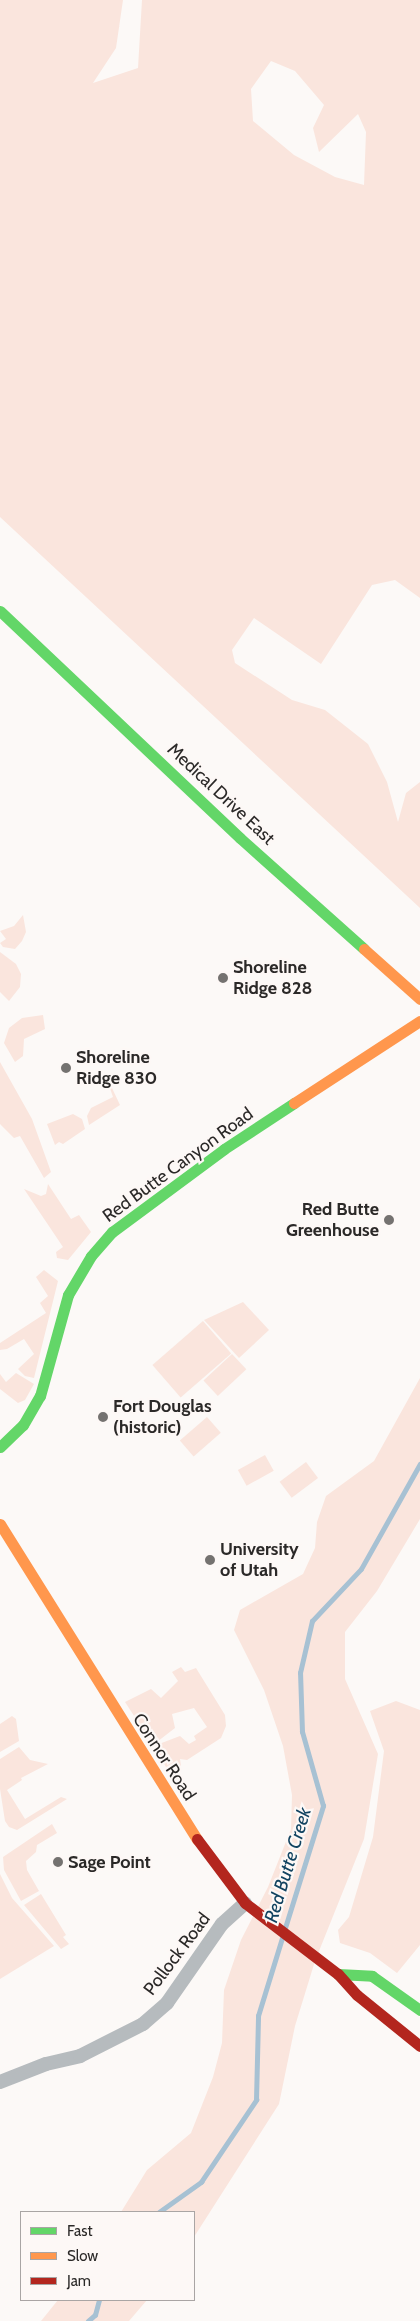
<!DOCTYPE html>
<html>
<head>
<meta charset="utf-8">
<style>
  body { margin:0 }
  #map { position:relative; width:420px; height:2321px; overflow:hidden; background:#fcf9f7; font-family:Cabin,sans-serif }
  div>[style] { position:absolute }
  .green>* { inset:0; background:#fae5dd; transform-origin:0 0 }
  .stream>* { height:4.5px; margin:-2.25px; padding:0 2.25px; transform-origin:2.25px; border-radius:2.25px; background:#a7c1d3 }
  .street>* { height:14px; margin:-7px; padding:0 7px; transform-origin:7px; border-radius:7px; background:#b6bbbe }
  .fast>* { height:11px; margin:-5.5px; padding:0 5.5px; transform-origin:5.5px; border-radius:5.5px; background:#63d668 }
  .slow>* { height:11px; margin:-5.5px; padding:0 5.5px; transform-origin:5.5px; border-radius:5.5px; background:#ff974d }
  .jam>* { height:11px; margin:-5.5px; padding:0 5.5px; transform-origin:5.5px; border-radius:5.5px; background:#b3261e }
  .dots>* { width:14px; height:14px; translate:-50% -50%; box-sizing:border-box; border:2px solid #fdf8f6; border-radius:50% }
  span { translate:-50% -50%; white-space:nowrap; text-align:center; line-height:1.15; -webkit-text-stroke:4.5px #fdf8f6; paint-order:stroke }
  .street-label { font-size:18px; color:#2b2928 }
  .poi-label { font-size:18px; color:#2b2928; font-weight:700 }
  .left { translate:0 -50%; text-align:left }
  .right { translate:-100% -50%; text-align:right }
  .water-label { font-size:19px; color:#124360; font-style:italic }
  .legend { position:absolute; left:20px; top:2211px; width:175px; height:90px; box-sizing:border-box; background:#fdf8f6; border:1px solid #a9a5a4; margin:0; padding:6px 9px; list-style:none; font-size:15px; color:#2b2928 }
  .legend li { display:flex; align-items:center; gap:10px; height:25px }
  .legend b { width:25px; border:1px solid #a9a5a4 }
</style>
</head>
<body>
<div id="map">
  <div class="green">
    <div style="clip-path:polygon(evenodd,0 0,123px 0,116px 48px,93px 83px,138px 68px,142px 0,420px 0,420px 598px,395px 580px,372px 585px,321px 664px,254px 618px,232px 650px,235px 663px,292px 700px,325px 710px,368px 744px,387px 782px,398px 822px,406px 793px,420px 782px,420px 908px,0 517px,0 0,271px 61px,295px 71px,324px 105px,313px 128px,319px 152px,358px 114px,366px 132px,364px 185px,335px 177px,294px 155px,253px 121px,251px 89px,271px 61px)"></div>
    <div style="clip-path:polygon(23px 915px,26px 932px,22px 941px,15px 949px,3px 947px,0 943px,6px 939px,0 931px,14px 926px)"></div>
    <div style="clip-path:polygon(0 952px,16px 964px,21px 974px,20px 987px,9px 1001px,0 992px)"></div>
    <div style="clip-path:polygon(43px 1015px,45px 1029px,24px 1039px,23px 1056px,15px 1062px,4px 1043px,9px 1028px,22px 1018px)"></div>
    <div style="clip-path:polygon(0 1062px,32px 1119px,51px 1172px,44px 1178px,20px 1136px,14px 1138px,0 1124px)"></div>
    <div style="clip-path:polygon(104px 1071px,120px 1105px,89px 1125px,87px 1116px,91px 1108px,113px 1097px)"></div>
    <div style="clip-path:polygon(73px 1114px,82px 1119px,85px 1129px,63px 1144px,59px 1142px,55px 1145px,47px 1124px)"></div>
    <div style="clip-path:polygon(48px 1184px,71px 1219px,79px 1215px,91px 1232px,68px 1260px,57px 1258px,56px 1252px,63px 1247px,24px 1189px,41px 1196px,46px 1194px)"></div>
    <div style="clip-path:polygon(44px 1270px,58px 1281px,34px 1378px,25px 1376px,18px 1369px,34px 1354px,24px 1339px,7px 1349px,0 1350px,0 1343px,46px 1313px,40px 1303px,48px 1296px,36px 1277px)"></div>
    <div style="clip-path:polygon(243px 1302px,269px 1330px,239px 1358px,204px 1320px)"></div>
    <div style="left:203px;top:1321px;width:43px;height:67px;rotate:49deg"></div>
    <div style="left:232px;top:1354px;width:21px;height:39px;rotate:47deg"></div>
    <div style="clip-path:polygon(16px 1373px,34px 1384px,25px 1400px,18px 1403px,0 1389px,0 1374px,6px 1382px)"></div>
    <div style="clip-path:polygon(420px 1378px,420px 1519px,377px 1591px,345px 1632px,345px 1679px,378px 1754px,364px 1839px,315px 1961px,295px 2026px,279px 2104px,194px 2237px,194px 2212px,121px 2212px,147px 2170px,191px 2133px,213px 2077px,222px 2043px,224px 1990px,241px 1940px,268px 1887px,291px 1829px,292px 1795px,283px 1746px,264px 1690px,234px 1630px,240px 1610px,303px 1574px,315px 1548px,317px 1522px,326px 1496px,374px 1461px)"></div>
    <div style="left:207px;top:1417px;width:21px;height:36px;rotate:49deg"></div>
    <div style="left:265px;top:1455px;width:18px;height:31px;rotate:61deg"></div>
    <div style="left:306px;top:1462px;width:20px;height:33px;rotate:53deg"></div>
    <div style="clip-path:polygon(181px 1667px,185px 1672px,196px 1668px,225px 1715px,226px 1726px,221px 1738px,187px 1760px,180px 1759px,181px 1766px,175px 1769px,166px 1767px,158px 1754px,161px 1751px,159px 1744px,180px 1736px,189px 1744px,196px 1740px,194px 1736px,207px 1727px,194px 1708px,172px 1714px,175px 1728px,153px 1745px,125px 1702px,151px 1689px,161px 1698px,178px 1681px,172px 1672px)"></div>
    <div style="clip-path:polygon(396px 1701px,420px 1710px,420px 1945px,397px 1973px,370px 1953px,340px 1943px,338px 1930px,349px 1917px,373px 1837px,384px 1751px,370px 1711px)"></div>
    <div style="clip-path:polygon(12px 1716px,16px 1719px,19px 1741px,0 1752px,0 1724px)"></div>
    <div style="clip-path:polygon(19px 1747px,30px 1760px,48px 1764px,21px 1778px,22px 1780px,7px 1790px,25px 1819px,61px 1797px,67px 1799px,17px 1830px,9px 1827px,5px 1821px,0 1789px,0 1759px)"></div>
    <div style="clip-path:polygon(52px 1824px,57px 1833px,37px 1845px,36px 1852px,26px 1861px,27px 1870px,39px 1891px,21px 1901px,4px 1870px,3px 1857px)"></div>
    <div style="clip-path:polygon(0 1874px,12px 1898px,54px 1946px,0 1979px)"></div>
    <div style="clip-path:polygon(41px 1894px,66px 1935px,63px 1937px,69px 1944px,61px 1949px,24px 1905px)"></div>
    <div style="clip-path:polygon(58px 2300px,147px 2300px,129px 2321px,41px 2321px)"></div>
  </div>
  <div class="stream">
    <div style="left:285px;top:1928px;width:128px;rotate:-72.7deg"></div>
    <div style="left:323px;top:1806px;width:77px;rotate:-105.8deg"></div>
    <div style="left:302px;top:1732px;width:59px;rotate:-91.9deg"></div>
    <div style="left:300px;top:1673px;width:53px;rotate:-77deg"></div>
    <div style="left:312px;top:1621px;width:71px;rotate:-46.7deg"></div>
    <div style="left:361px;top:1569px;width:120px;rotate:-60.7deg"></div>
    <div style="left:159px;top:2212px;width:52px;rotate:-35.5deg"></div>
    <div style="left:201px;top:2182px;width:99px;rotate:-56.1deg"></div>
    <div style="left:256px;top:2100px;width:84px;rotate:-88.6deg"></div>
    <div style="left:258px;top:2016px;width:82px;rotate:-72.9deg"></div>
    <div style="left:88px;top:2321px;width:9px;rotate:-41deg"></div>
    <div style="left:95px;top:2315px;width:16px;rotate:-75deg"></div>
  </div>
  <div class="street">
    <div style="left:0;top:2082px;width:49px;rotate:-21.4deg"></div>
    <div style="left:46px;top:2064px;width:35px;rotate:-13deg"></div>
    <div style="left:80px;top:2056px;width:71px;rotate:-26.9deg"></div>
    <div style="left:143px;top:2024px;width:32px;rotate:-41deg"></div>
    <div style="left:167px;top:2003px;width:96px;rotate:-55.2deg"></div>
    <div style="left:222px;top:1924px;width:31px;rotate:-42deg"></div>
  </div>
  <div class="fast">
    <div style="left:0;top:611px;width:330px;rotate:43.4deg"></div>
    <div style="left:240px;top:838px;width:166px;rotate:41.8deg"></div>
    <div style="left:0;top:1447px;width:32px;rotate:-44deg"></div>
    <div style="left:23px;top:1425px;width:34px;rotate:-60deg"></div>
    <div style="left:40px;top:1396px;width:105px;rotate:-74.5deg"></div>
    <div style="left:68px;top:1295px;width:45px;rotate:-59.5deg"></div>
    <div style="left:91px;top:1256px;width:32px;rotate:-49deg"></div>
    <div style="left:112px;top:1232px;width:139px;rotate:-36.5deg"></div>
    <div style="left:224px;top:1149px;width:84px;rotate:-33.3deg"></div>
    <div style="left:338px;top:1974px;width:34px;rotate:3deg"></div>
    <div style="left:372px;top:1976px;width:59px;rotate:35.3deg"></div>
  </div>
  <div class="slow">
    <div style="left:364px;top:949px;width:75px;rotate:41.8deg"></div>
    <div style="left:294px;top:1103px;width:150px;rotate:-33.1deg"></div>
    <div style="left:0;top:1524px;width:372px;rotate:58deg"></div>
  </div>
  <div class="jam">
    <div style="left:197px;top:1839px;width:80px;rotate:53.1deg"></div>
    <div style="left:245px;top:1903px;width:117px;rotate:37.4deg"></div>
    <div style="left:338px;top:1974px;width:28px;rotate:48deg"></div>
    <div style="left:357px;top:1995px;width:81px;rotate:39deg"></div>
  </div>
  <div class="dots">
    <div style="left:223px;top:978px;background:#747270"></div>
    <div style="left:66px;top:1068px;background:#747270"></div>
    <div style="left:389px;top:1220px;background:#747270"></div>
    <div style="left:103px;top:1417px;background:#747270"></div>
    <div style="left:210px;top:1560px;background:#747270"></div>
    <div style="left:58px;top:1862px;background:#747270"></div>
  </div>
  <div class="street-label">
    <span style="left:221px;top:794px;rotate:43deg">Medical Drive East</span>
    <span style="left:178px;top:1165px;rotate:-36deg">Red Butte Canyon Road</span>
    <span style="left:164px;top:1757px;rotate:57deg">Connor Road</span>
    <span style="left:177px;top:1954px;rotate:-53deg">Pollock Road</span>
  </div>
  <div class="poi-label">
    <span class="left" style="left:233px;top:978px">Shoreline<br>Ridge 828</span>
    <span class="left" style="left:76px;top:1068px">Shoreline<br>Ridge 830</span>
    <span class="right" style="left:379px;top:1220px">Red Butte<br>Greenhouse</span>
    <span class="left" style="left:113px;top:1417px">Fort Douglas<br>(historic)</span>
    <span class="left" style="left:220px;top:1560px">University<br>of Utah</span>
    <span class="left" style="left:68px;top:1862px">Sage Point</span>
  </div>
  <div class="water-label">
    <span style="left:288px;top:1865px;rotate:-73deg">Red Butte Creek</span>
  </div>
  <ul class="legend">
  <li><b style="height:6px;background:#63d668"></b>Fast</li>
  <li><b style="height:6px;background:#ff974d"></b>Slow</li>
  <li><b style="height:6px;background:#b3261e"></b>Jam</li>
  </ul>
</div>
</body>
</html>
